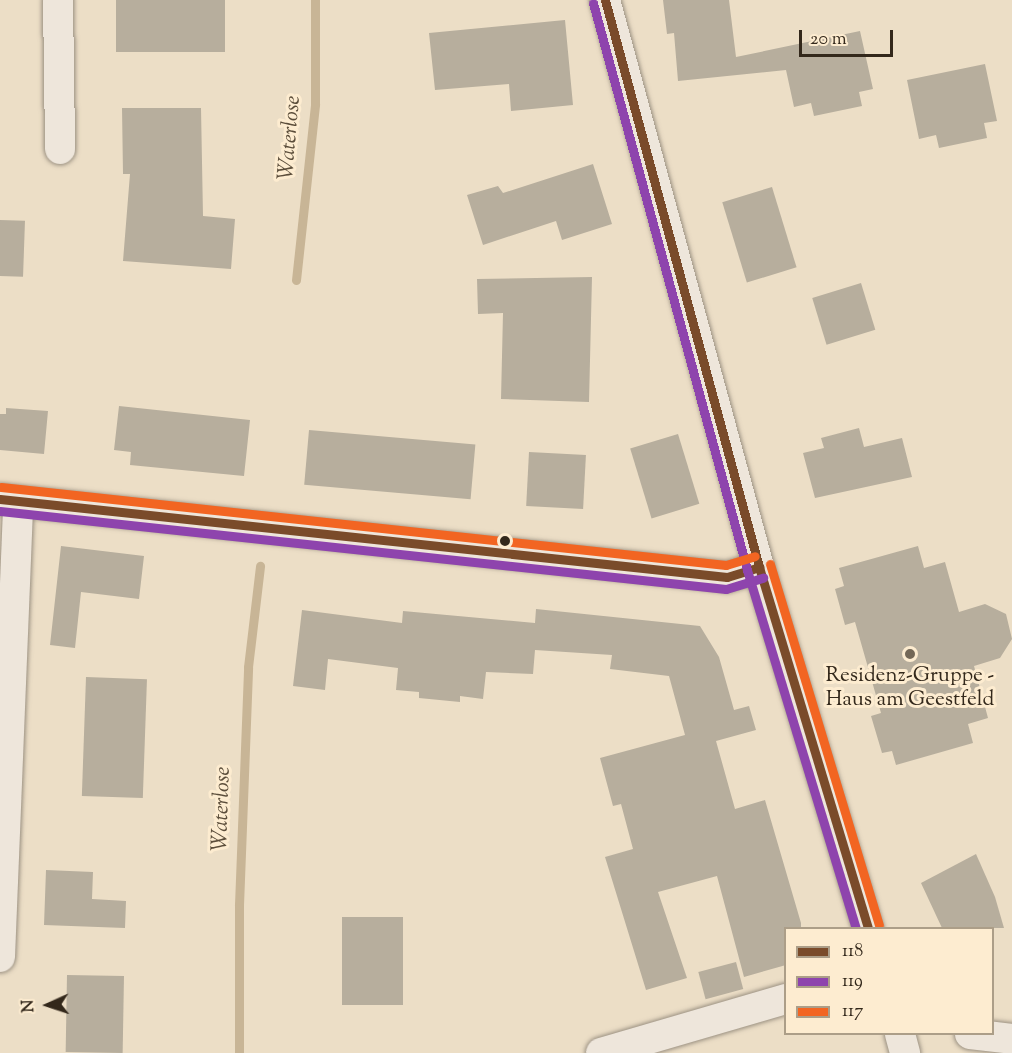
<!DOCTYPE html>
<html>
<head>
<meta charset="utf-8">
<style>
  body { margin:0 }
  #map { position:relative; width:1012px; height:1053px; overflow:hidden; background:#ecdec6; font-family:"Sorts Mill Goudy",serif }
  div>[style] { position:absolute }
  .stream>* { height:9px; margin:-4.5px; padding:0 4.5px; transform-origin:4.5px; border-radius:4.5px; background:#c8b596 }
  .building>* { inset:0; background:#b7ae9d; transform-origin:0 0 }
  .roads { filter:drop-shadow(0 0 2px #9c9283) drop-shadow(0 0 2px #9c9283) }
  .street>* { height:30px; margin:-15px; padding:0 15px; transform-origin:15px; border-radius:15px; background:#eee6db }
  .bus-1>* { height:9px; margin:-4.5px; padding:0 4.5px; transform-origin:4.5px; border-radius:4.5px; background:#7a4b2a }
  .bus-2>* { height:9px; margin:-4.5px; padding:0 4.5px; transform-origin:4.5px; border-radius:4.5px; background:#8e44ad }
  .bus-3>* { height:9px; margin:-4.5px; padding:0 4.5px; transform-origin:4.5px; border-radius:4.5px; background:#f26522 }
  .dots>* { width:16px; height:16px; translate:-50% -50%; box-sizing:border-box; border:3px solid #fdecd0; border-radius:50% }
  span { translate:-50% -50%; white-space:nowrap; text-align:center; line-height:1.15; -webkit-text-stroke:6px #fdecd0; paint-order:stroke }
  .poi-label { font-size:21px; color:#33281b }
  .water-label { font-size:22px; color:#5b4d3a; font-style:italic }
  .legend { position:absolute; left:784px; top:927px; width:210px; height:108px; box-sizing:border-box; background:#fdecd0; border:2px solid #ac9e88; margin:0; padding:8px 10px; list-style:none; font-size:18px; color:#33281b }
  .legend li { display:flex; align-items:center; gap:12px; height:30px }
  .legend b { width:30px; border:2px solid #ac9e88 }
  .north { position:absolute; left:18px; top:975px; width:60px; height:60px; -webkit-text-stroke:4px #fdecd0; paint-order:stroke; rotate:267deg; font-size:16px; font-weight:700; line-height:24px; text-align:center; color:#33281b }
  .north::after { content:''; display:block; margin:auto; width:21px; height:27px; background:#33281b; clip-path:polygon(50% 0,100% 100%,50% 72%,0 100%) }
  .scale { position:absolute; left:799px; top:30px; width:94px; height:27px; box-sizing:border-box; border:3px solid #33281b; border-top:0; padding-left:8px; font-size:18px; line-height:21px; white-space:nowrap; color:#33281b; -webkit-text-stroke:4px #fdecd0; paint-order:stroke }
</style>
</head>
<body>
<div id="map">
  <div class="stream">
    <div style="left:296px;top:280px;width:177px;rotate:-83.8deg"></div>
    <div style="left:315px;top:104px;width:104px;rotate:-90deg"></div>
    <div style="left:239px;top:1053px;width:148px;rotate:-90deg"></div>
    <div style="left:239px;top:905px;width:238px;rotate:-87.8deg"></div>
    <div style="left:248px;top:667px;width:102px;rotate:-83.2deg"></div>
  </div>
  <div class="building">
    <div style="left:116px;top:0;width:109px;height:52px"></div>
    <div style="clip-path:polygon(663px 0,729px 0,736px 57px,860px 31px,873px 89px,859px 92px,862px 106px,814px 116px,811px 103px,794px 107px,786px 70px,678px 81px,674px 33px,667px 34px)"></div>
    <div style="clip-path:polygon(565px 20px,573px 105px,511px 111px,509px 84px,435px 90px,429px 33px)"></div>
    <div style="clip-path:polygon(985px 64px,997px 121px,984px 123px,987px 138px,939px 148px,936px 135px,919px 139px,907px 80px)"></div>
    <div style="clip-path:polygon(122px 108px,201px 108px,203px 216px,235px 219px,231px 269px,123px 261px,130px 174px,123px 174px)"></div>
    <div style="clip-path:polygon(593px 164px,612px 224px,562px 240px,556px 221px,483px 245px,467px 195px,498px 186px,503px 193px)"></div>
    <div style="left:772px;top:187px;width:84px;height:52px;rotate:73deg"></div>
    <div style="left:0;top:220px;width:25px;height:56px;rotate:2deg"></div>
    <div style="clip-path:polygon(592px 277px,589px 402px,501px 399px,503px 313px,478px 314px,477px 279px)"></div>
    <div style="left:861px;top:283px;width:49px;height:51px;rotate:73deg"></div>
    <div style="clip-path:polygon(119px 406px,250px 420px,244px 476px,130px 465px,131px 452px,114px 450px)"></div>
    <div style="clip-path:polygon(6px 408px,48px 411px,44px 454px,0 450px,0 414px,6px 414px)"></div>
    <div style="clip-path:polygon(859px 428px,864px 447px,902px 438px,912px 477px,815px 498px,803px 453px,824px 448px,821px 438px)"></div>
    <div style="left:309px;top:430px;width:167px;height:55px;rotate:5deg"></div>
    <div style="left:678px;top:434px;width:73px;height:50px;rotate:73deg"></div>
    <div style="left:529px;top:452px;width:57px;height:54px;rotate:3deg"></div>
    <div style="clip-path:polygon(61px 546px,144px 556px,139px 599px,81px 592px,75px 648px,50px 645px)"></div>
    <div style="clip-path:polygon(918px 546px,924px 568px,945px 562px,959px 612px,985px 604px,1006px 614px,1012px 639px,1000px 658px,974px 666px,988px 718px,968px 724px,973px 743px,896px 765px,892px 751px,882px 753px,871px 716px,881px 713px,855px 622px,845px 625px,835px 589px,844px 586px,839px 568px)"></div>
    <div style="clip-path:polygon(536px 609px,700px 626px,719px 657px,734px 710px,749px 706px,756px 730px,716px 741px,735px 809px,765px 800px,801px 923px,801px 928px,786px 928px,786px 965px,744px 977px,717px 876px,658px 892px,687px 978px,646px 990px,605px 857px,633px 849px,621px 804px,613px 806px,600px 758px,685px 735px,669px 676px,610px 669px,612px 655px,535px 650px,533px 674px,486px 672px,483px 699px,460px 696px,460px 702px,419px 698px,419px 692px,396px 690px,398px 668px,328px 659px,325px 690px,293px 686px,302px 610px,402px 623px,403px 611px,535px 623px)"></div>
    <div style="left:86px;top:677px;width:61px;height:119px;rotate:2deg"></div>
    <div style="clip-path:polygon(976px 854px,995px 897px,1004px 928px,942px 928px,921px 883px)"></div>
    <div style="clip-path:polygon(46px 870px,93px 872px,92px 899px,126px 901px,125px 928px,44px 925px)"></div>
    <div style="left:342px;top:917px;width:61px;height:88px"></div>
    <div style="left:736px;top:962px;width:28px;height:39px;rotate:75deg"></div>
    <div style="left:67px;top:975px;width:57px;height:77px;rotate:1deg"></div>
  </div>
  <div class="roads">
    <div class="street">
      <div style="left:58px;top:0;width:149px;rotate:89.2deg"></div>
      <div style="left:605px;top:0;width:588px;rotate:74.8deg"></div>
      <div style="left:759px;top:567px;width:377px;rotate:73.2deg"></div>
      <div style="left:0;top:499px;width:731px;rotate:6.12deg"></div>
      <div style="left:727px;top:577px;width:34px;rotate:-17deg"></div>
      <div style="left:0;top:957px;width:456px;rotate:-87.7deg"></div>
      <div style="left:900px;top:1034px;width:20px;rotate:75deg"></div>
      <div style="left:970px;top:1034px;width:42px;rotate:6.8deg"></div>
      <div style="left:601px;top:1053px;width:193px;rotate:-16.3deg"></div>
    </div>
  </div>
  <div class="bus-1">
    <div style="left:605px;top:0;width:588px;rotate:74.8deg"></div>
    <div style="left:759px;top:567px;width:377px;rotate:73.2deg"></div>
    <div style="left:0;top:499px;width:731px;rotate:6.12deg"></div>
    <div style="left:727px;top:577px;width:34px;rotate:-17deg"></div>
  </div>
  <div class="bus-2">
    <div style="left:593px;top:3px;width:588px;rotate:74.8deg"></div>
    <div style="left:747px;top:570px;width:374px;rotate:73.1deg"></div>
    <div style="left:0;top:511px;width:730px;rotate:6.13deg"></div>
    <div style="left:726px;top:589px;width:39px;rotate:-17deg"></div>
  </div>
  <div class="bus-3">
    <div style="left:1px;top:487px;width:729px;rotate:6.14deg"></div>
    <div style="left:726px;top:565px;width:30px;rotate:-17deg"></div>
    <div style="left:770px;top:564px;width:377px;rotate:73.2deg"></div>
  </div>
  <div class="dots">
    <div style="left:505px;top:541px;background:#33281b"></div>
    <div style="left:910px;top:654px;background:#746857"></div>
  </div>
  <div class="poi-label">
    <span style="left:910px;top:688px">Residenz-Gruppe -<br>Haus am Geestfeld</span>
  </div>
  <div class="water-label">
    <span style="left:291px;top:138px;rotate:-85deg">Waterlose</span>
    <span style="left:223px;top:809px;rotate:-88deg">Waterlose</span>
  </div>
  <ul class="legend">
  <li><b style="height:8px;background:#7a4b2a"></b>118</li>
  <li><b style="height:8px;background:#8e44ad"></b>119</li>
  <li><b style="height:8px;background:#f26522"></b>117</li>
  </ul>
  <div class="north">N</div>
  <div class="scale">20 m</div>
</div>
</body>
</html>
